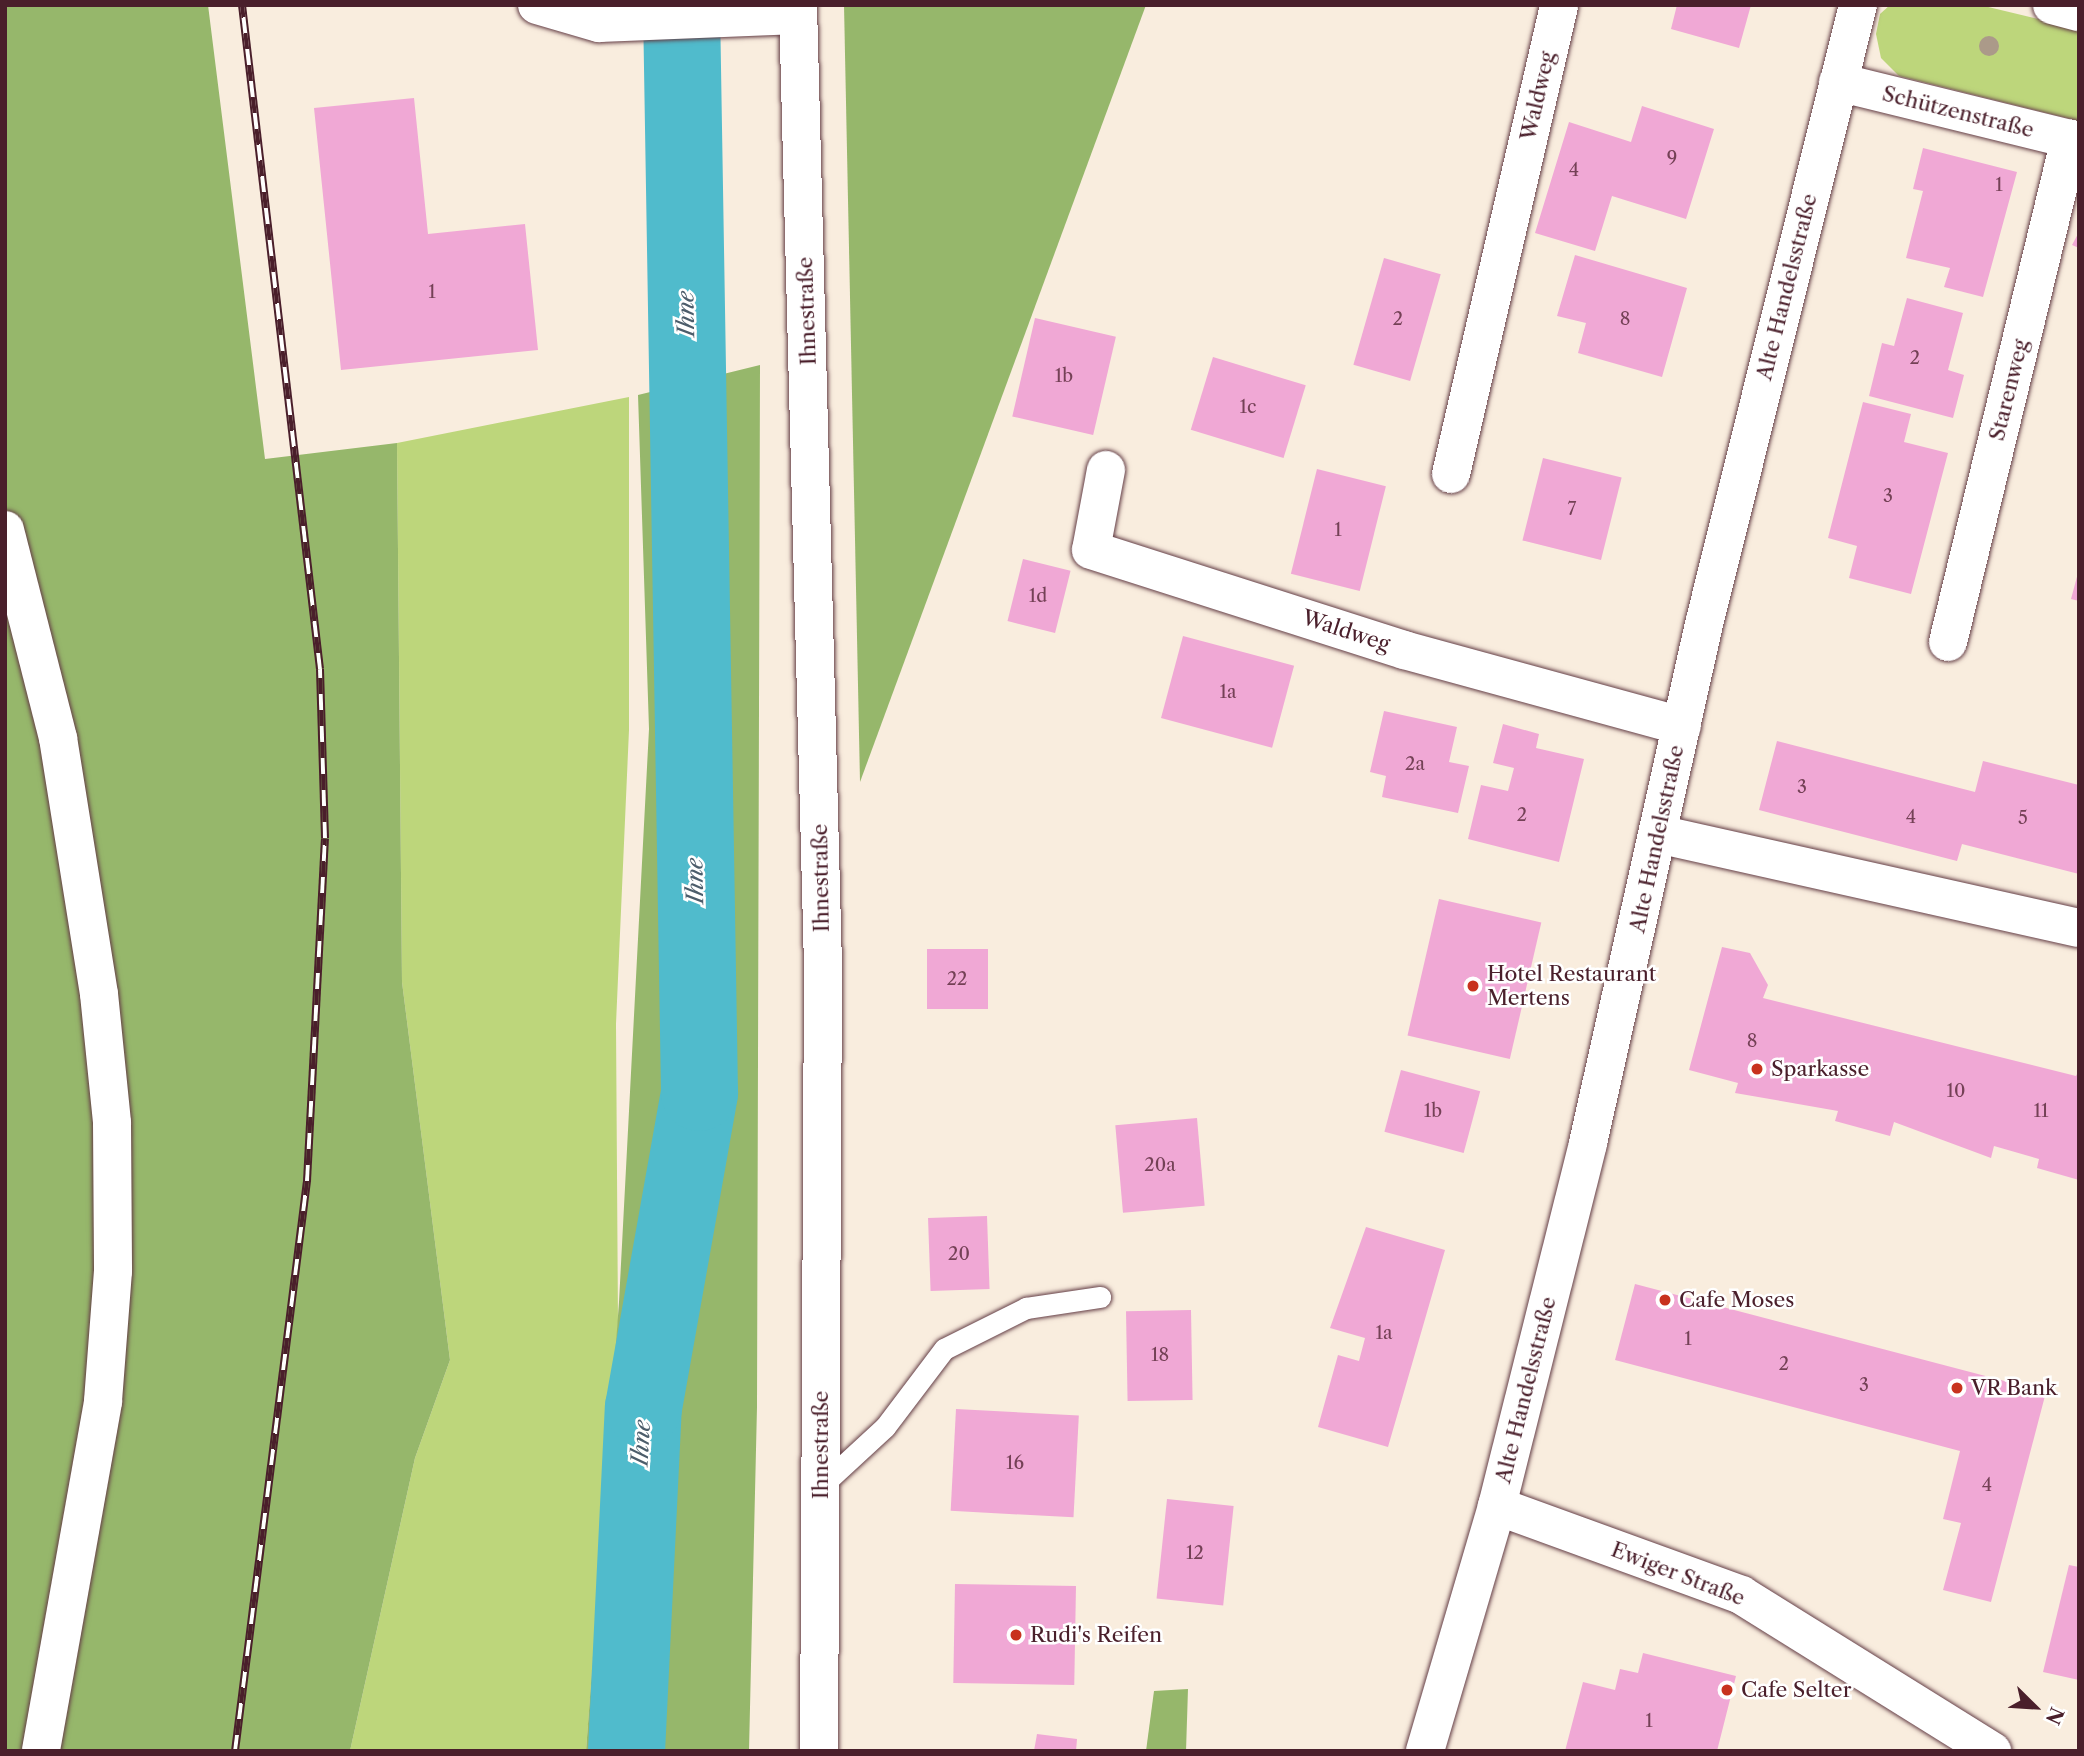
<!DOCTYPE html>
<html>
<head>
<meta charset="utf-8">
<style>
  body { margin:0 }
  #map { position:relative; width:2084px; height:1756px; overflow:hidden; background:#f9edde; font-family:"Libre Caslon Text",serif }
  div>[style] { position:absolute }
  .green>* { inset:0; background:#bdd67b }
  .forest>* { inset:0; background:#96b76b }
  .river>* { height:77px; margin:-38.5px; padding:0 38.5px; transform-origin:38.5px; border-radius:38.5px; background:#50bbcc }
  .building>* { inset:0; background:#f0a8d5; transform-origin:0 0 }
  .roads { filter:drop-shadow(0 0 2px #643e46) drop-shadow(0 0 2px #643e46) }
  .service>* { height:21px; margin:-10.5px; padding:0 10.5px; transform-origin:10.5px; border-radius:10.5px; background:#fff }
  .minor>* { height:38px; margin:-19px; padding:0 19px; transform-origin:19px; border-radius:19px; background:#fff }
  .secondary>* { height:38px; margin:-19px; padding:0 19px; transform-origin:19px; border-radius:19px; background:#fff }
  .rail>* { height:8px; margin-top:-4px; transform-origin:0; background:repeating-linear-gradient(90deg,#fff 0 16px,#4a1f2b 0 32px); box-sizing:border-box; border-block:2px solid #4a1f2b }
  .trees>* { width:20px; height:20px; margin:-10px; border-radius:50%; background:#ab9a89 }
  .dots>* { width:19px; height:19px; translate:-50% -50%; box-sizing:border-box; border:4px solid #fff; border-radius:50% }
  span { translate:-50% -50%; white-space:nowrap; text-align:center; line-height:1.15; -webkit-text-stroke:5px #fff; paint-order:stroke }
  .number-label { font-size:18px; color:#744156 }
  .number-label span { -webkit-text-stroke-width:0 }
  .street-label { font-size:21px; color:#4a1f2b }
  .poi-label { font-size:21px; color:#4a1f2b }
  .left { translate:0 -50%; text-align:left }
  .water-label { font-size:23px; color:#4c5d6b; font-style:italic }
  .frame { position:absolute; inset:0; border:7px solid #4a1f2b; pointer-events:none }
  .north { position:absolute; left:2000px; top:1672px; width:70px; height:70px; -webkit-text-stroke:5px #fff; paint-order:stroke; rotate:114deg; font-size:19px; font-weight:700; line-height:28px; text-align:center; color:#4a1f2b }
  .north::after { content:''; display:block; margin:auto; width:24px; height:32px; background:#4a1f2b; clip-path:polygon(50% 0,100% 100%,50% 72%,0 100%) }
</style>
</head>
<body>
<div id="map">
  <div class="green">
    <div style="clip-path:polygon(1890px 5px,1980px 5px,2079px 29px,2079px 121px,1899px 76px,1881px 58px,1876px 34px,1880px 14px)"></div>
    <div style="clip-path:polygon(629px 397px,629px 730px,616px 1024px,618px 1322px,586px 1751px,350px 1751px,415px 1458px,450px 1360px,402px 982px,397px 443px)"></div>
  </div>
  <div class="forest">
    <div style="clip-path:polygon(5px 5px,208px 5px,265px 459px,397px 443px,402px 982px,450px 1360px,415px 1458px,350px 1751px,5px 1751px)"></div>
    <div style="clip-path:polygon(844px 5px,1146px 5px,860px 782px)"></div>
    <div style="clip-path:polygon(760px 365px,757px 1407px,749px 1751px,586px 1751px,619px 1302px,649px 729px,638px 395px)"></div>
    <div style="clip-path:polygon(1188px 1689px,1186px 1751px,1146px 1751px,1154px 1691px)"></div>
  </div>
  <div class="river">
    <div style="left:626px;top:1751px;width:344px;rotate:-87.2deg"></div>
    <div style="left:643px;top:1407px;width:320px;rotate:-79.9deg"></div>
    <div style="left:699px;top:1092px;width:1087px;rotate:-90.95deg"></div>
  </div>
  <div class="building">
    <div style="clip-path:polygon(1677px 5px,1751px 5px,1739px 48px,1671px 29px)"></div>
    <div style="clip-path:polygon(414px 98px,428px 234px,525px 224px,538px 350px,341px 370px,314px 108px)"></div>
    <div style="clip-path:polygon(1642px 106px,1714px 129px,1686px 219px,1612px 196px,1595px 251px,1535px 233px,1569px 122px,1631px 142px)"></div>
    <div style="clip-path:polygon(1923px 148px,2017px 172px,1983px 297px,1944px 287px,1950px 268px,1906px 258px,1923px 191px,1913px 189px)"></div>
    <div style="clip-path:polygon(2079px 232px,2079px 248px,2072px 245px)"></div>
    <div style="clip-path:polygon(1575px 255px,1687px 288px,1662px 377px,1578px 353px,1586px 323px,1557px 316px)"></div>
    <div style="left:1384px;top:258px;width:59px;height:111px;rotate:16deg"></div>
    <div style="clip-path:polygon(1907px 298px,1963px 313px,1948px 370px,1964px 375px,1953px 418px,1869px 396px,1882px 343px,1894px 346px)"></div>
    <div style="left:1035px;top:318px;width:83px;height:101px;rotate:13deg"></div>
    <div style="left:1213px;top:357px;width:97px;height:76px;rotate:17deg"></div>
    <div style="clip-path:polygon(1863px 402px,1911px 414px,1904px 442px,1948px 453px,1911px 594px,1849px 578px,1857px 546px,1828px 538px)"></div>
    <div style="left:1543px;top:458px;width:81px;height:85px;rotate:14deg"></div>
    <div style="left:1317px;top:469px;width:71px;height:108px;rotate:14deg"></div>
    <div style="left:1023px;top:559px;width:49px;height:64px;rotate:14deg"></div>
    <div style="clip-path:polygon(2078px 573px,2079px 573px,2079px 601px,2071px 599px)"></div>
    <div style="left:1183px;top:636px;width:115px;height:85px;rotate:15deg"></div>
    <div style="clip-path:polygon(1384px 711px,1457px 727px,1449px 762px,1469px 766px,1458px 813px,1382px 797px,1386px 776px,1370px 772px)"></div>
    <div style="clip-path:polygon(1503px 724px,1539px 734px,1536px 748px,1584px 759px,1559px 862px,1468px 839px,1481px 785px,1508px 791px,1514px 768px,1493px 763px)"></div>
    <div style="clip-path:polygon(1777px 741px,1975px 792px,1983px 761px,2079px 785px,2079px 874px,1962px 844px,1957px 861px,1759px 810px)"></div>
    <div style="left:1439px;top:899px;width:105px;height:140px;rotate:13deg"></div>
    <div style="clip-path:polygon(1722px 947px,1750px 953px,1768px 985px,1763px 998px,2076px 1076px,2079px 1070px,2079px 1180px,2037px 1168px,2039px 1159px,1994px 1146px,1991px 1158px,1894px 1122px,1890px 1136px,1835px 1121px,1838px 1111px,1735px 1093px,1738px 1083px,1689px 1070px)"></div>
    <div style="left:927px;top:949px;width:61px;height:60px"></div>
    <div style="left:1401px;top:1070px;width:82px;height:64px;rotate:15deg"></div>
    <div style="left:1197px;top:1118px;width:88px;height:82px;rotate:85deg"></div>
    <div style="left:987px;top:1216px;width:73px;height:59px;rotate:88deg"></div>
    <div style="clip-path:polygon(1366px 1227px,1445px 1250px,1388px 1447px,1318px 1427px,1338px 1355px,1359px 1361px,1365px 1338px,1330px 1328px)"></div>
    <div style="clip-path:polygon(1635px 1284px,2046px 1392px,1991px 1602px,1943px 1590px,1961px 1523px,1943px 1519px,1960px 1451px,1615px 1360px)"></div>
    <div style="left:1191px;top:1310px;width:90px;height:65px;rotate:89deg"></div>
    <div style="left:956px;top:1409px;width:123px;height:102px;rotate:3deg"></div>
    <div style="left:1167px;top:1499px;width:67px;height:100px;rotate:6deg"></div>
    <div style="clip-path:polygon(2069px 1565px,2079px 1567px,2079px 1680px,2043px 1672px)"></div>
    <div style="left:955px;top:1584px;width:121px;height:99px;rotate:1deg"></div>
    <div style="clip-path:polygon(1643px 1653px,1736px 1676px,1717px 1751px,1565px 1751px,1583px 1682px,1615px 1690px,1620px 1669px,1638px 1673px)"></div>
    <div style="clip-path:polygon(1037px 1734px,1077px 1739px,1076px 1751px,1034px 1751px)"></div>
  </div>
  <div class="roads">
    <div class="service">
      <div style="left:821px;top:1486px;width:87px;rotate:-42.7deg"></div>
      <div style="left:885px;top:1427px;width:98px;rotate:-52.9deg"></div>
      <div style="left:944px;top:1349px;width:92px;rotate:-26.6deg"></div>
      <div style="left:1026px;top:1308px;width:75px;rotate:-8.5deg"></div>
    </div>
    <div class="minor">
      <div style="left:537px;top:5px;width:65px;rotate:16.2deg"></div>
      <div style="left:599px;top:23px;width:199px;rotate:-2.3deg"></div>
      <div style="left:2052px;top:5px;width:28px;rotate:15deg"></div>
      <div style="left:1838px;top:82px;width:248px;rotate:13.8deg"></div>
      <div style="left:1106px;top:470px;width:81px;rotate:100.6deg"></div>
      <div style="left:1091px;top:550px;width:329px;rotate:17.7deg"></div>
      <div style="left:1404px;top:650px;width:288px;rotate:15.3deg"></div>
      <div style="left:1451px;top:474px;width:481px;rotate:-77deg"></div>
      <div style="left:1948px;top:642px;width:518px;rotate:-76.37deg"></div>
      <div style="left:1658px;top:834px;width:431px;rotate:12.6deg"></div>
      <div style="left:1497px;top:1506px;width:260px;rotate:20deg"></div>
      <div style="left:1741px;top:1595px;width:296px;rotate:31.9deg"></div>
      <div style="left:1425px;top:1751px;width:255px;rotate:-73.6deg"></div>
      <div style="left:1497px;top:1506px;width:374px;rotate:-75.9deg"></div>
      <div style="left:1588px;top:1143px;width:532px;rotate:-77.4deg"></div>
      <div style="left:1704px;top:624px;width:638px;rotate:-76.03deg"></div>
    </div>
    <div class="secondary">
      <div style="left:798px;top:5px;width:962px;rotate:88.51deg"></div>
      <div style="left:823px;top:967px;width:784px;rotate:90.29deg"></div>
      <div style="left:5px;top:530px;width:215px;rotate:75.7deg"></div>
      <div style="left:58px;top:738px;width:259px;rotate:80.9deg"></div>
      <div style="left:99px;top:994px;width:130px;rotate:84.2deg"></div>
      <div style="left:112px;top:1123px;width:148px;rotate:89.6deg"></div>
      <div style="left:113px;top:1271px;width:131px;rotate:94.4deg"></div>
      <div style="left:103px;top:1402px;width:354px;rotate:100.1deg"></div>
    </div>
  </div>
  <div class="rail">
    <div style="left:235px;top:1751px;width:575px;rotate:-82.8deg"></div>
    <div style="left:307px;top:1181px;width:343px;rotate:-87deg"></div>
    <div style="left:325px;top:838px;width:169px;rotate:-91.7deg"></div>
    <div style="left:320px;top:669px;width:669px;rotate:-96.7deg"></div>
  </div>
  <div class="trees">
    <div style="left:1989px;top:46px"></div>
  </div>
  <div class="dots">
    <div style="left:1473px;top:986px;background:#c8321e"></div>
    <div style="left:1757px;top:1069px;background:#c8321e"></div>
    <div style="left:1665px;top:1300px;background:#c8321e"></div>
    <div style="left:1957px;top:1388px;background:#c8321e"></div>
    <div style="left:1016px;top:1635px;background:#c8321e"></div>
    <div style="left:1727px;top:1690px;background:#c8321e"></div>
  </div>
  <div class="number-label">
    <span style="left:1672px;top:158px">9</span>
    <span style="left:1574px;top:170px">4</span>
    <span style="left:1999px;top:185px">1</span>
    <span style="left:432px;top:292px">1</span>
    <span style="left:1398px;top:319px">2</span>
    <span style="left:1625px;top:319px">8</span>
    <span style="left:1915px;top:358px">2</span>
    <span style="left:1064px;top:376px">1b</span>
    <span style="left:1248px;top:407px">1c</span>
    <span style="left:1888px;top:496px">3</span>
    <span style="left:1572px;top:509px">7</span>
    <span style="left:1338px;top:530px">1</span>
    <span style="left:1038px;top:596px">1d</span>
    <span style="left:1228px;top:692px">1a</span>
    <span style="left:1415px;top:764px">2a</span>
    <span style="left:1802px;top:787px">3</span>
    <span style="left:1522px;top:815px">2</span>
    <span style="left:1911px;top:817px">4</span>
    <span style="left:2023px;top:818px">5</span>
    <span style="left:957px;top:979px">22</span>
    <span style="left:1752px;top:1041px">8</span>
    <span style="left:1956px;top:1091px">10</span>
    <span style="left:1433px;top:1111px">1b</span>
    <span style="left:2041px;top:1111px">11</span>
    <span style="left:1160px;top:1165px">20a</span>
    <span style="left:959px;top:1254px">20</span>
    <span style="left:1384px;top:1333px">1a</span>
    <span style="left:1688px;top:1339px">1</span>
    <span style="left:1160px;top:1355px">18</span>
    <span style="left:1784px;top:1364px">2</span>
    <span style="left:1864px;top:1385px">3</span>
    <span style="left:1015px;top:1463px">16</span>
    <span style="left:1987px;top:1485px">4</span>
    <span style="left:1195px;top:1553px">12</span>
    <span style="left:1649px;top:1721px">1</span>
  </div>
  <div class="street-label">
    <span style="left:1538px;top:96px;rotate:-77deg">Waldweg</span>
    <span style="left:1958px;top:112px;rotate:14deg">Schützenstraße</span>
    <span style="left:1787px;top:287px;rotate:-76deg">Alte Handelsstraße</span>
    <span style="left:807px;top:311px;rotate:-92deg">Ihnestraße</span>
    <span style="left:2009px;top:390px;rotate:-76deg">Starenweg</span>
    <span style="left:1346px;top:631px;rotate:18deg">Waldweg</span>
    <span style="left:1657px;top:839px;rotate:-78deg">Alte Handelsstraße</span>
    <span style="left:821px;top:878px;rotate:-91deg">Ihnestraße</span>
    <span style="left:1526px;top:1390px;rotate:-76deg">Alte Handelsstraße</span>
    <span style="left:821px;top:1445px;rotate:-90deg">Ihnestraße</span>
    <span style="left:1678px;top:1574px;rotate:21deg">Ewiger Straße</span>
  </div>
  <div class="poi-label">
    <span class="left" style="left:1487px;top:986px">Hotel Restaurant<br>Mertens</span>
    <span class="left" style="left:1771px;top:1069px">Sparkasse</span>
    <span class="left" style="left:1679px;top:1300px">Cafe Moses</span>
    <span class="left" style="left:1971px;top:1388px">VR Bank</span>
    <span class="left" style="left:1030px;top:1635px">Rudi's Reifen</span>
    <span class="left" style="left:1741px;top:1690px">Cafe Selter</span>
  </div>
  <div class="water-label">
    <span style="left:686px;top:314px;rotate:-91deg">Ihne</span>
    <span style="left:695px;top:881px;rotate:-91deg">Ihne</span>
    <span style="left:641px;top:1443px;rotate:-87deg">Ihne</span>
  </div>
  <div class="frame"></div>
  <div class="north">N</div>
</div>
</body>
</html>
